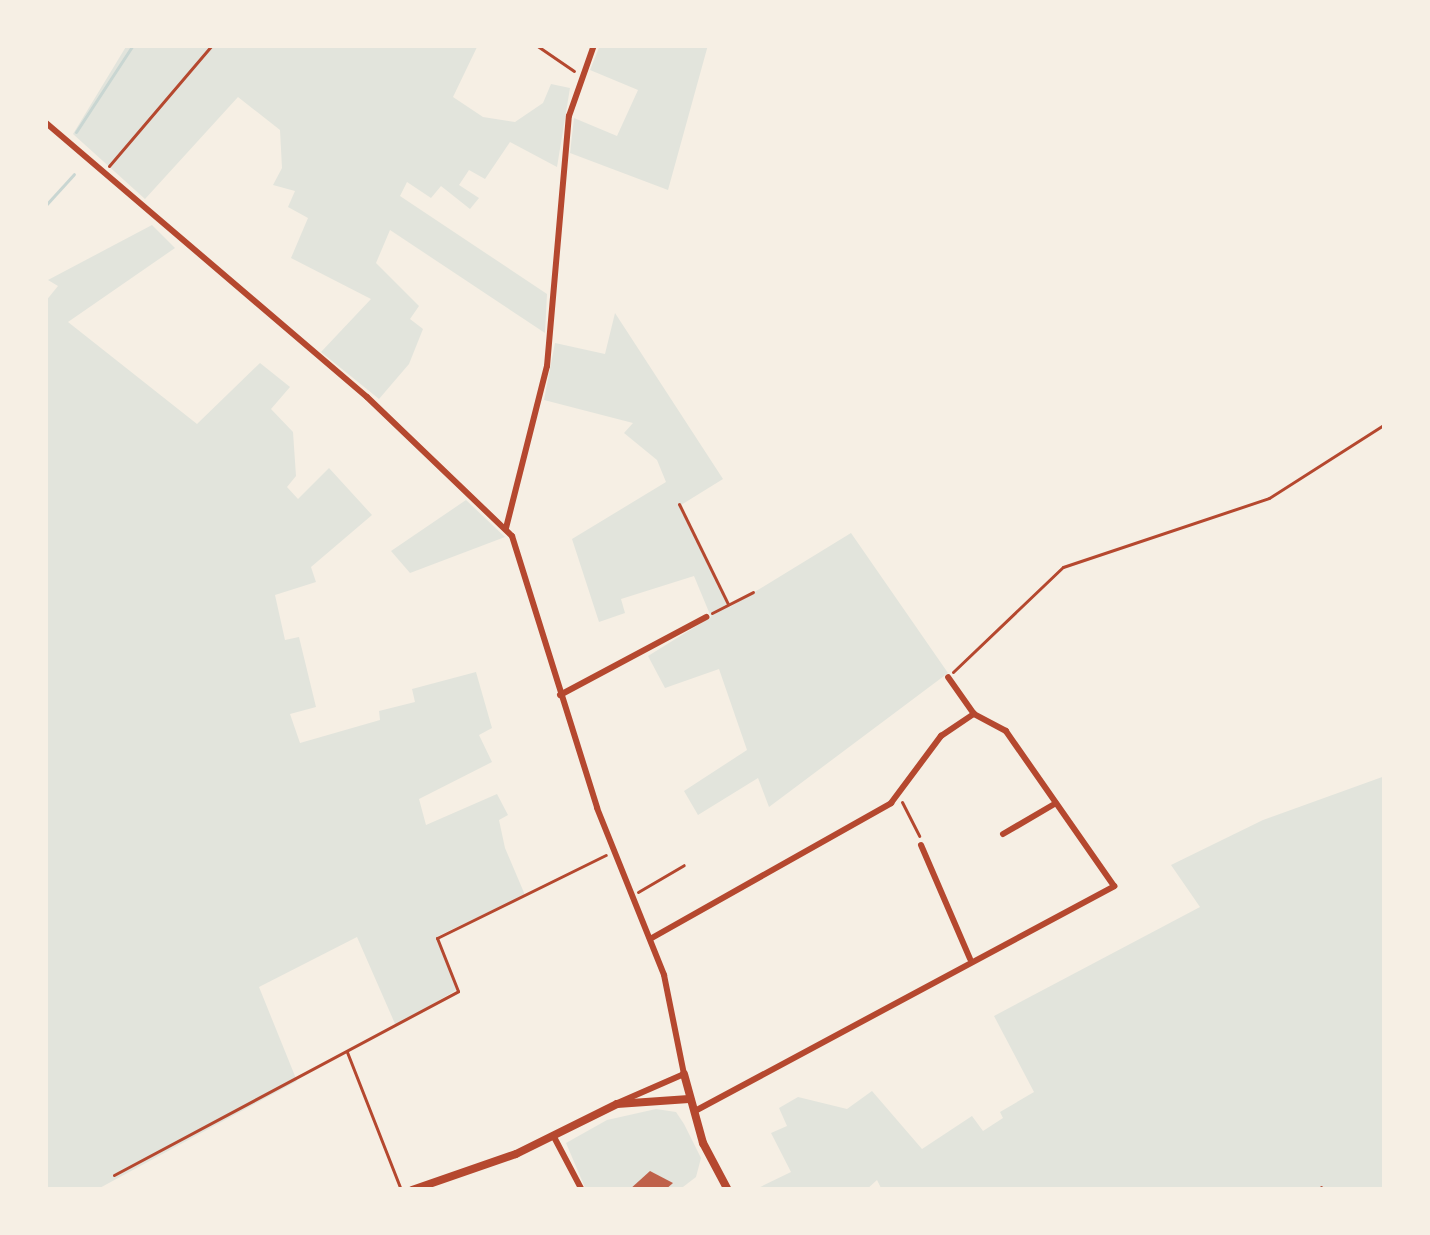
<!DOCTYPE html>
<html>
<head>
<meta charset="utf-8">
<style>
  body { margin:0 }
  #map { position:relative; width:1430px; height:1235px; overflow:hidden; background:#f6efe4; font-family:"Roboto Condensed",sans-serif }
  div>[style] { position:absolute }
  .green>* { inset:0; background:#e2e4dc }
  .stream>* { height:3px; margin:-1.5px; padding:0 1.5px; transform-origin:1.5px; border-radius:1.5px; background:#c9d6d2 }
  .building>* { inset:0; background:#bf614a }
  .path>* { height:3px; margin:-1.5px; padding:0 1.5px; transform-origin:1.5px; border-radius:1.5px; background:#b5482f }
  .minor>* { height:6px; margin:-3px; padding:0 3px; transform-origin:3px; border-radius:3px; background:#b5482f }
  .tertiary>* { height:8px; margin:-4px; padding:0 4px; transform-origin:4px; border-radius:4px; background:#b5482f }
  span { translate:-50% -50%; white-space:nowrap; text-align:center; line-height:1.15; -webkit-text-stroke:9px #f6efe4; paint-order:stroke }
  .frame { position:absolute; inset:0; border:48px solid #f6efe4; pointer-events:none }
</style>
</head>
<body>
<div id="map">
  <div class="green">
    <div style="clip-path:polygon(127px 45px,478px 45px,453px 97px,483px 117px,515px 122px,543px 103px,551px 84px,570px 88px,557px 167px,510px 142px,485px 179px,469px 170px,459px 185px,479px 198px,470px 209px,441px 186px,431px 198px,407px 182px,400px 196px,547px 294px,545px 333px,390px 230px,376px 263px,419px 306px,410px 319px,423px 329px,409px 364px,379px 399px,321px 352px,371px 299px,291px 258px,308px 218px,288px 207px,295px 191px,273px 185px,282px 168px,280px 130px,238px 97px,145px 199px,73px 134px)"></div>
    <div style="clip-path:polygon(600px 45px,708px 45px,668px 190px,570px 153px,574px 118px,617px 136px,638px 90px,590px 70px)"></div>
    <div style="clip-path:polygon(152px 225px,175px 248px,68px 322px,197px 424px,260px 363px,290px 387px,271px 409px,293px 432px,296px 476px,287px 487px,298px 499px,329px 468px,372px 515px,311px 567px,316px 582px,275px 595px,285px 640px,299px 637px,316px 707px,290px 714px,300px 743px,380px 720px,379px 711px,415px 702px,412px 689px,476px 672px,492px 728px,479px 735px,492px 762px,419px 799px,426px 825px,497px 794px,508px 815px,499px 820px,505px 848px,525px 895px,438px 936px,458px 989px,396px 1026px,357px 937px,259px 987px,297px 1081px,96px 1190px,45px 1190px,45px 302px,58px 286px,48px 280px)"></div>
    <div style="clip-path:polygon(615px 313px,723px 479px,681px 505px,730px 607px,851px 533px,948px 673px,769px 807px,758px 778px,698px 815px,684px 791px,747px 750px,719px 669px,665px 688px,648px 656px,711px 617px,694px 576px,621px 599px,625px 613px,599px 622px,572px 539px,666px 482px,657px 460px,624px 433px,633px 423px,544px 400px,555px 343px,605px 354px)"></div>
    <div style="clip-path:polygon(466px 500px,505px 537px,410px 573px,391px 551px)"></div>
    <div style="clip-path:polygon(1385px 776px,1385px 1190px,882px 1190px,877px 1180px,866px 1190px,754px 1190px,791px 1172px,771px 1133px,787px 1126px,779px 1108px,798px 1097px,847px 1109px,872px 1091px,922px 1149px,972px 1116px,983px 1131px,1003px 1118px,1000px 1112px,1034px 1092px,994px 1016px,1200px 907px,1171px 865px,1263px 820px)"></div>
    <div style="clip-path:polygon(656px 1109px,676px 1112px,684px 1124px,701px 1158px,696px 1177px,679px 1190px,586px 1190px,566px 1143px,607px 1120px)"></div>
  </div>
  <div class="stream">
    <div style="left:76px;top:132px;width:104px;rotate:-56.8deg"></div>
    <div style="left:45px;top:206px;width:43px;rotate:-47.8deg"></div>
  </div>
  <div class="building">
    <div style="clip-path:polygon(650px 1171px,673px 1183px,665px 1190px,629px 1190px)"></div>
  </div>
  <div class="path">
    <div style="left:536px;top:45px;width:46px;rotate:34.4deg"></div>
    <div style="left:109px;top:166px;width:159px;rotate:-49.6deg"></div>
    <div style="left:679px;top:504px;width:111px;rotate:63.9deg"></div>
    <div style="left:712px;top:613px;width:46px;rotate:-27.1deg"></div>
    <div style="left:953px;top:672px;width:152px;rotate:-43.7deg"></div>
    <div style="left:1063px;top:567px;width:217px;rotate:-18.5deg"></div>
    <div style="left:1269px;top:498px;width:138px;rotate:-32.5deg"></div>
    <div style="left:902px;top:802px;width:38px;rotate:63deg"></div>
    <div style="left:638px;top:892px;width:53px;rotate:-30.4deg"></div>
    <div style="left:347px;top:1052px;width:148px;rotate:68.6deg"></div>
    <div style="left:114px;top:1175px;width:390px;rotate:-28.1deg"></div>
    <div style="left:458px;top:991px;width:57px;rotate:-111.6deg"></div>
    <div style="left:437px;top:938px;width:188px;rotate:-26.2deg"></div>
    <div style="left:1321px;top:1187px;width:4px;rotate:45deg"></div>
  </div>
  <div class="minor">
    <div style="left:45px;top:122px;width:423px;rotate:40.5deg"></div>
    <div style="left:367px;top:397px;width:201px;rotate:43.8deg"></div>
    <div style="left:512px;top:536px;width:285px;rotate:72.6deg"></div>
    <div style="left:597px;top:808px;width:180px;rotate:68.1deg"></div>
    <div style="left:664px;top:975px;width:101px;rotate:78.6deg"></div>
    <div style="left:684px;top:1074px;width:70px;rotate:156.4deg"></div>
    <div style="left:506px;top:528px;width:167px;rotate:-75.8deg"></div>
    <div style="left:547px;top:366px;width:251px;rotate:-85deg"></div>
    <div style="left:569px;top:116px;width:75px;rotate:-70.6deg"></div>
    <div style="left:560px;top:695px;width:166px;rotate:-28.1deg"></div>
    <div style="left:1003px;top:834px;width:61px;rotate:-30.3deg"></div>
    <div style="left:921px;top:845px;width:124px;rotate:66.7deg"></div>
    <div style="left:650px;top:939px;width:277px;rotate:-29.4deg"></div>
    <div style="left:891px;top:803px;width:84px;rotate:-53.3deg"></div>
    <div style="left:941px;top:736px;width:40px;rotate:-34deg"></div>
    <div style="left:695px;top:1111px;width:476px;rotate:-28.2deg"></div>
    <div style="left:1114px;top:886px;width:189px;rotate:-124.9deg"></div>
    <div style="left:1006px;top:731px;width:36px;rotate:-152deg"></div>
    <div style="left:974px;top:714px;width:45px;rotate:-125.1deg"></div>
    <div style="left:554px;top:1137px;width:60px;rotate:62.2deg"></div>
  </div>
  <div class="tertiary">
    <div style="left:684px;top:1074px;width:72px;rotate:74.6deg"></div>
    <div style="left:703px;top:1143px;width:53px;rotate:62deg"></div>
    <div style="left:412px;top:1190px;width:110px;rotate:-19.1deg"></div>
    <div style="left:516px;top:1154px;width:113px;rotate:-26.3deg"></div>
    <div style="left:617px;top:1104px;width:72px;rotate:-4deg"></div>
  </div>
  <div class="frame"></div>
</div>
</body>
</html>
